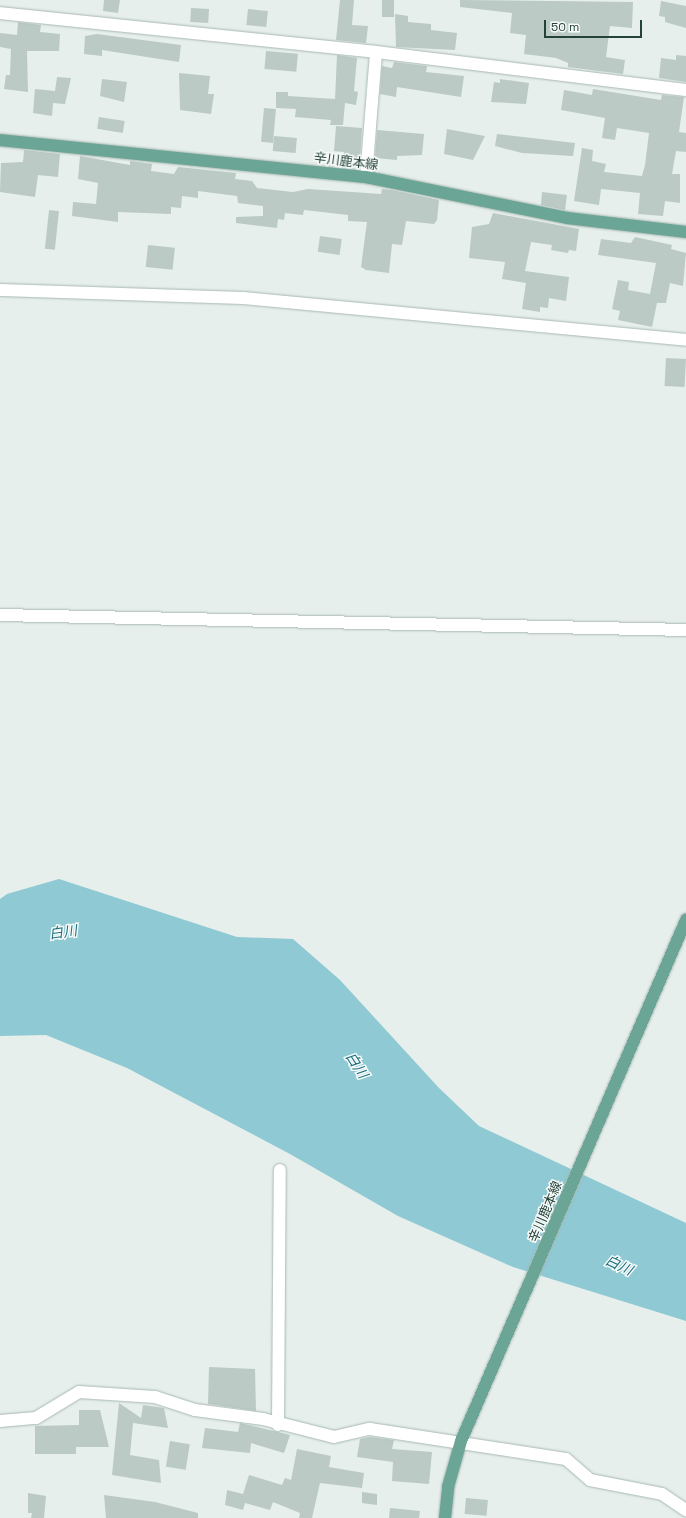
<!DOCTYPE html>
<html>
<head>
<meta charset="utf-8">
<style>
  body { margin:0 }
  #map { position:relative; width:686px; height:1518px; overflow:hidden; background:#e6efeb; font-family:"Space Grotesk","Noto Sans JP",sans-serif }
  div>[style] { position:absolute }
  .water>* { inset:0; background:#8ec9d4 }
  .building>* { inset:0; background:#bbcac4; transform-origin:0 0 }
  .roads { filter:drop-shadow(0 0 1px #a8b8b2) drop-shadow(0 0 1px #a8b8b2) }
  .minor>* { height:12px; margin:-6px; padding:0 6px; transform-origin:6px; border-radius:6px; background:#fff }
  .major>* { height:12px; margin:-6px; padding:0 6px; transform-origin:6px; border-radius:6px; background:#6aa596 }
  span { translate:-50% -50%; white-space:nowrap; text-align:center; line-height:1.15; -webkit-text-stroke:3px #f7fbf9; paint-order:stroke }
  .street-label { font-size:13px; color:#24423a }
  .water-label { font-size:14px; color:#1c6f80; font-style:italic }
  .scale { position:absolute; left:544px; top:20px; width:98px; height:18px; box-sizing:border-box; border:2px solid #24423a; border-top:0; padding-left:5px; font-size:12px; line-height:14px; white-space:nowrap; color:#24423a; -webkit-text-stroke:3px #f7fbf9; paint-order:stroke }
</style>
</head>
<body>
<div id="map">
  <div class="water">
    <div style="clip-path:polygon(59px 879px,237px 937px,293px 939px,340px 980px,439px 1088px,479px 1126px,686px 1223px,686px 1321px,513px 1267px,398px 1216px,290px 1154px,127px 1068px,46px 1035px,0 1036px,0 899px,7px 894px)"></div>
  </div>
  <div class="building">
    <div style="clip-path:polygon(104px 0,120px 0,118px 13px,103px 11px)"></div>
    <div style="clip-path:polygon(340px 0,354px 0,352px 25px,368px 26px,366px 43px,336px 40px)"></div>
    <div style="left:382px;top:0;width:12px;height:17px"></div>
    <div style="clip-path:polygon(460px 0,633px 2px,632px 28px,610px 26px,606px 57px,625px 60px,623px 74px,568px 67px,568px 63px,556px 58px,524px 54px,526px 35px,510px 33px,512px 13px,460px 7px)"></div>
    <div style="clip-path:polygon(661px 1px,686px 6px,686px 28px,665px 22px,665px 17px,659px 16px)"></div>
    <div style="left:191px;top:8px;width:18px;height:14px;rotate:3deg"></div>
    <div style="left:248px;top:9px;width:20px;height:16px;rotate:6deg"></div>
    <div style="clip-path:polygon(395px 14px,408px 16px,408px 22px,431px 24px,431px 30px,457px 33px,455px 50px,396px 47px)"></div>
    <div style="clip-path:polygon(18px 22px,41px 25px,40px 32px,60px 34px,59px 51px,27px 51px,28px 92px,4px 89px,6px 75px,10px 75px,11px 49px,0 47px,0 33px,17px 35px)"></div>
    <div style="clip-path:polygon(97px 34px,181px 45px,179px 62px,102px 50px,102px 56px,84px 54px,85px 36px)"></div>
    <div style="left:266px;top:51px;width:32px;height:18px;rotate:5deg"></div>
    <div style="clip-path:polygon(337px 55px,357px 58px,354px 91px,358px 92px,356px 105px,345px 103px,343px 125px,330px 125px,331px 120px,295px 117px,296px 109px,276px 108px,276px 92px,288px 92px,288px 96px,335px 99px)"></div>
    <div style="clip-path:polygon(676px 55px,686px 56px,686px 82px,659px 78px,661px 58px,676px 60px)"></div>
    <div style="clip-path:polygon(394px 62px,427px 66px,426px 72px,464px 76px,461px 97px,397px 87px,396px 97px,380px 94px,382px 66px,392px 68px)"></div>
    <div style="clip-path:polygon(179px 73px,210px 76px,208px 94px,214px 94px,211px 114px,180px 110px)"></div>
    <div style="clip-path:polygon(57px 77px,71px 78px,65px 104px,53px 103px,52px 116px,33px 113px,35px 89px,55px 91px)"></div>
    <div style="clip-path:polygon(102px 79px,127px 82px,124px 102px,100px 96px)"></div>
    <div style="clip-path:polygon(500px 79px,529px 83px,526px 104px,491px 102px,494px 82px,500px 83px)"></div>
    <div style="clip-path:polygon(593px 89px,661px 100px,662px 95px,684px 97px,679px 132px,686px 133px,686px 152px,676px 151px,672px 174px,680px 174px,680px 203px,665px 201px,663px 216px,638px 214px,640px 193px,601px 189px,599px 205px,574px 201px,582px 148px,593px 150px,592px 161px,606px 164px,604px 172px,642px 176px,645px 165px,649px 133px,617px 128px,615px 140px,602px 138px,605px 118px,561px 110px,564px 90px,592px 95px)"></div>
    <div style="left:264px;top:108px;width:12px;height:34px;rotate:5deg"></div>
    <div style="left:99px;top:117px;width:26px;height:12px;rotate:9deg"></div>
    <div style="clip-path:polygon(336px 126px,362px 128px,360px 159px,344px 157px,344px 152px,334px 151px)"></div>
    <div style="clip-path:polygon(447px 129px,485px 136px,473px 160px,444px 154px)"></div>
    <div style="clip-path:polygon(377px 130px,424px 134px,422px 155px,397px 156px,397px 160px,375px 158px)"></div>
    <div style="clip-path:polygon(497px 134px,575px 143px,573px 156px,522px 153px,495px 146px)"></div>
    <div style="left:274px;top:136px;width:23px;height:15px;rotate:5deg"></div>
    <div style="clip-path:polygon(24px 150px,60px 154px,58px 177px,38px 175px,35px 197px,0 192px,1px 163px,23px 162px)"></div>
    <div style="clip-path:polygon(80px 156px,130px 165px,130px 161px,152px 164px,151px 171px,174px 174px,178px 167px,236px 173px,235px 179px,252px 181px,257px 188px,293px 192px,308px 189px,381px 194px,382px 189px,392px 190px,439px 200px,437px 220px,434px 224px,406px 221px,402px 245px,392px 244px,389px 273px,366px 270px,361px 267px,367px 222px,348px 221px,348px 215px,304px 210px,303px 215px,285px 213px,284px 220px,278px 219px,277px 228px,236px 223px,236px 217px,263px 216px,263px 206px,238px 203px,237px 196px,198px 191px,198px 198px,182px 196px,181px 208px,171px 207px,171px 214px,118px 212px,118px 222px,72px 216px,73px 202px,96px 204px,98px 183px,78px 179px)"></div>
    <div style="clip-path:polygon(542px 192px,567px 195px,565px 210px,541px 205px)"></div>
    <div style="left:49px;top:210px;width:10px;height:39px;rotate:6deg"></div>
    <div style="clip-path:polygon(493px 213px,579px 229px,576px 251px,569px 250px,568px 253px,551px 250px,552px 245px,531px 242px,525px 271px,569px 277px,566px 301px,549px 298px,548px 308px,540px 307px,540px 312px,522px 309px,526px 283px,502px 279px,505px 262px,469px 258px,472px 227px,489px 224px)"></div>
    <div style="left:320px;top:236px;width:22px;height:16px;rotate:8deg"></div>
    <div style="clip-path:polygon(635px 237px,672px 245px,671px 249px,686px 253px,683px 286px,670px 283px,666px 303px,657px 303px,652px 327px,618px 320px,620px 311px,612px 309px,618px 280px,629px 282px,628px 290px,650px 294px,656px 263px,598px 255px,601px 239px,631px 243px)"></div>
    <div style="left:148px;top:245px;width:27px;height:22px;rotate:6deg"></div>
    <div style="left:666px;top:358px;width:20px;height:28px;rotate:3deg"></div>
    <div style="clip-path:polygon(209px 1367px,255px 1369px,256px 1411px,208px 1404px)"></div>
    <div style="clip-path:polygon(119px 1403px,141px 1418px,143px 1405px,164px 1408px,168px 1428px,133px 1423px,130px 1455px,159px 1460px,161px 1483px,112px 1475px)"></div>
    <div style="clip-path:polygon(79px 1410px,100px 1410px,109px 1447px,76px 1447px,76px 1454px,35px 1454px,35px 1426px,79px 1425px)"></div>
    <div style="clip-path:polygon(240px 1423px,290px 1435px,284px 1453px,251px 1443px,250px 1453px,202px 1448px,205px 1428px,238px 1432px)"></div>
    <div style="clip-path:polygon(370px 1437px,394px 1440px,392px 1449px,432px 1452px,429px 1484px,392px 1481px,393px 1462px,357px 1457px,360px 1439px)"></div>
    <div style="left:170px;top:1441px;width:20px;height:26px;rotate:9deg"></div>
    <div style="clip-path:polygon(297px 1449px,331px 1456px,329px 1467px,364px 1473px,362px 1488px,320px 1483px,312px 1518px,299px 1518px,300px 1513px,273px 1502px,270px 1510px,245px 1503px,243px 1510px,225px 1505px,227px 1490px,243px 1494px,249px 1475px,282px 1485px,285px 1478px,291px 1480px)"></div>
    <div style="clip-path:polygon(362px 1492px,377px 1494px,377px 1505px,362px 1503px)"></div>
    <div style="clip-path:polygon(28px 1493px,46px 1496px,44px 1518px,31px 1518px,32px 1513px,28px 1513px)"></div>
    <div style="clip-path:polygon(104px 1495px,155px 1502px,198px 1513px,198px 1518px,106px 1518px)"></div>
    <div style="left:466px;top:1498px;width:22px;height:16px;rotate:5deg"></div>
    <div style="clip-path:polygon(390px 1508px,420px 1511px,419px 1518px,389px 1518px)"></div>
  </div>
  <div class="roads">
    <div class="minor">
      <div style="left:0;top:13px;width:378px;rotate:5.9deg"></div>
      <div style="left:376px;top:52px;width:312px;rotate:7deg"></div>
      <div style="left:366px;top:177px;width:125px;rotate:-85.4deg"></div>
      <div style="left:0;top:290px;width:244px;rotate:1.9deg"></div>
      <div style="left:244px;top:298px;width:444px;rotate:5.4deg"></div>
      <div style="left:0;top:615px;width:686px;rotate:1.25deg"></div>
      <div style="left:0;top:1421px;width:36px;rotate:-5deg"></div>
      <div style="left:36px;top:1418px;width:50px;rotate:-31.2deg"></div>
      <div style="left:79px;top:1392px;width:76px;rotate:3.8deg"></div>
      <div style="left:155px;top:1397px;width:42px;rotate:18deg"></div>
      <div style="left:195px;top:1410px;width:69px;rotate:7.5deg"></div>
      <div style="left:263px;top:1419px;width:73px;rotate:14.2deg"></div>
      <div style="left:334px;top:1437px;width:37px;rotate:-13deg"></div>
      <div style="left:370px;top:1429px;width:198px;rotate:8.7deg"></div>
      <div style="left:566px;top:1459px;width:32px;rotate:41deg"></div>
      <div style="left:590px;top:1480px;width:73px;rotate:11deg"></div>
      <div style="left:662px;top:1494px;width:29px;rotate:34deg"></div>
      <div style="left:278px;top:1425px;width:255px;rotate:-89.6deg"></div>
    </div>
    <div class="major">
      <div style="left:0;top:140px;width:368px;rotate:5.8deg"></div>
      <div style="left:366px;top:177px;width:205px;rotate:11.5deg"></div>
      <div style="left:567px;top:218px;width:120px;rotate:6.7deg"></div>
      <div style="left:445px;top:1518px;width:31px;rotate:-84deg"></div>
      <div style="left:448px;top:1487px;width:48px;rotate:-74.2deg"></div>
      <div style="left:461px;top:1441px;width:568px;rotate:-66.64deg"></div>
    </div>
  </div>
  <div class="street-label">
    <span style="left:346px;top:162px;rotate:7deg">辛川鹿本線</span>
    <span style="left:546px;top:1212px;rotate:-67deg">辛川鹿本線</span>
  </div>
  <div class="water-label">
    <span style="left:63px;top:932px;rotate:-8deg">白川</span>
    <span style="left:357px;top:1065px;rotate:57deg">白川</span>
    <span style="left:619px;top:1265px;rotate:25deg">白川</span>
  </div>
  <div class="scale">50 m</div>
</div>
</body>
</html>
